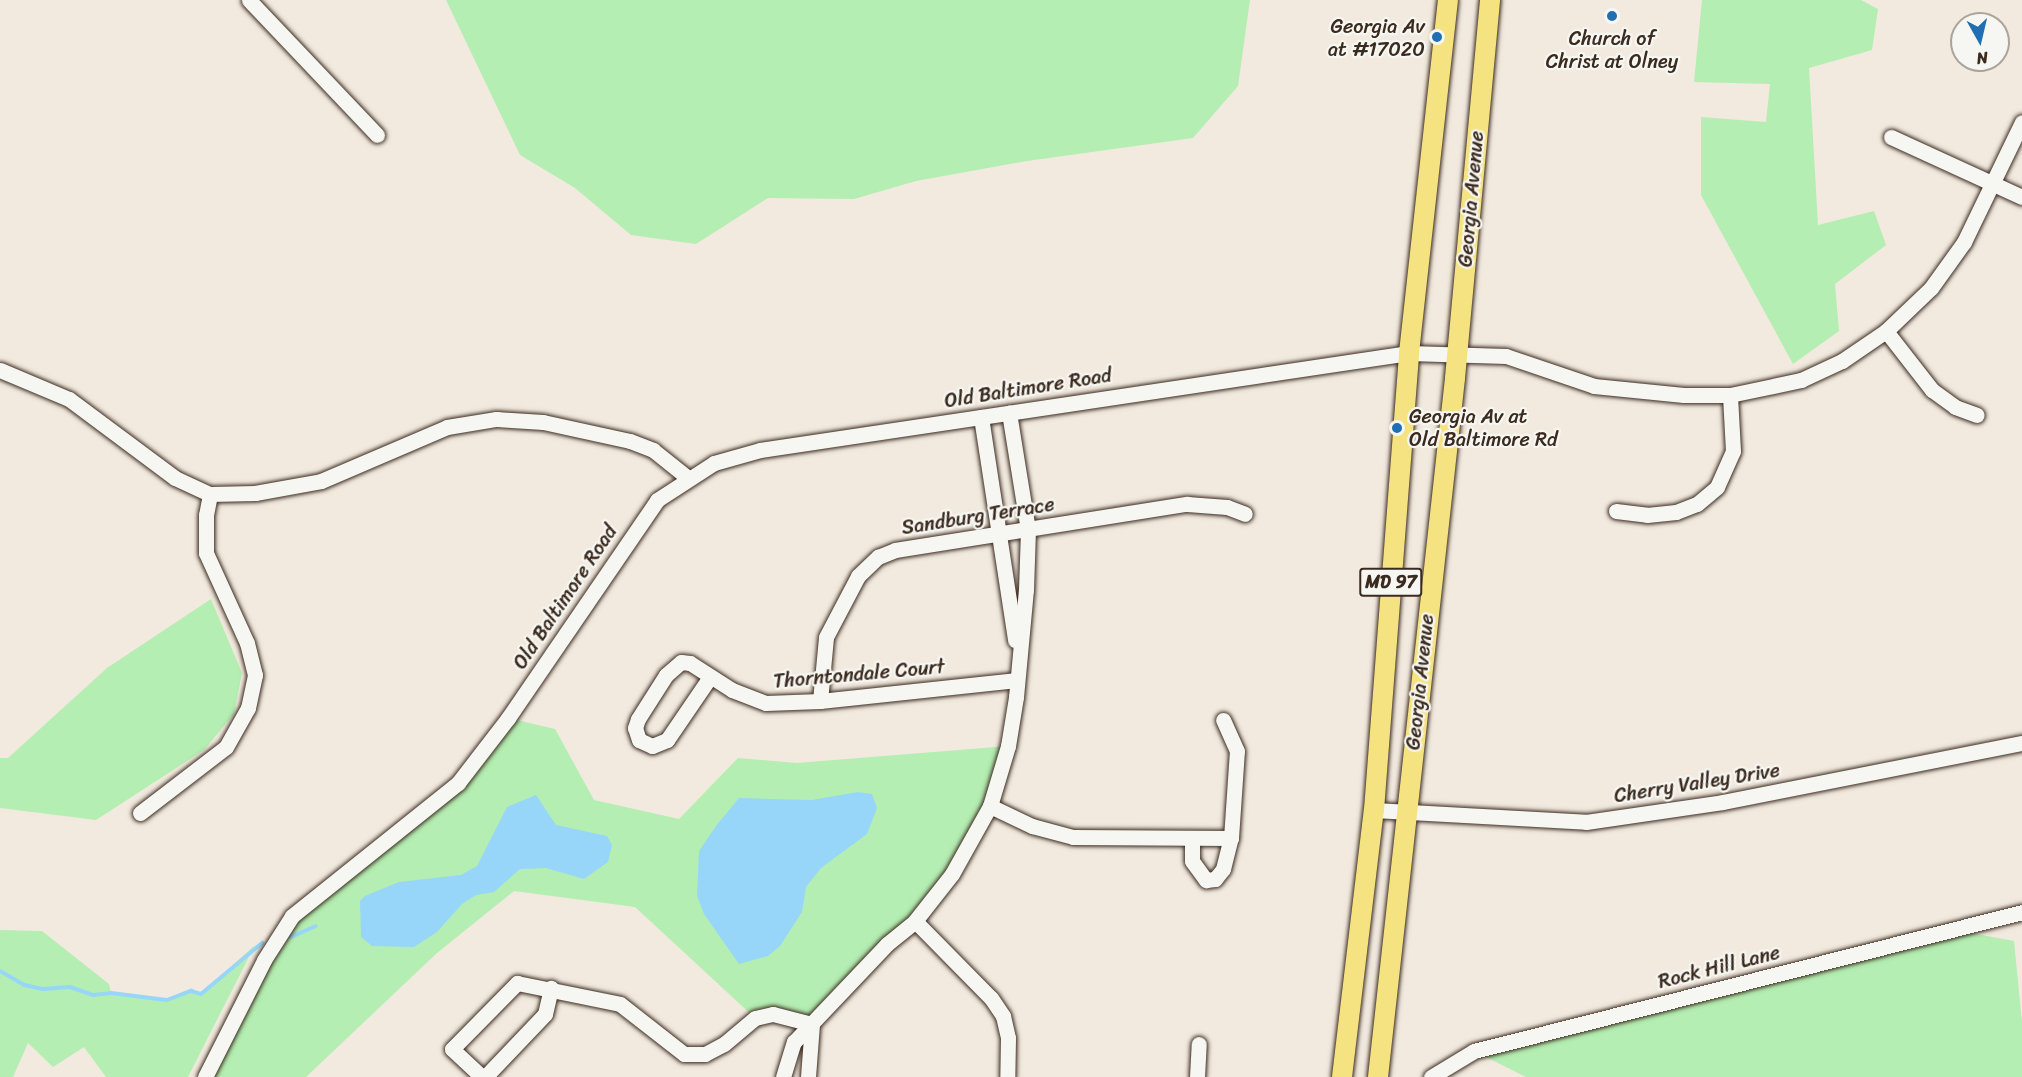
<!DOCTYPE html>
<html>
<head>
<meta charset="utf-8">
<style>
  body { margin:0 }
  #map { position:relative; width:2022px; height:1077px; overflow:hidden; background:#f2eadf; font-family:Sriracha,sans-serif }
  div>[style] { position:absolute }
  .green>* { inset:0; background:#b4eeb2 }
  .water>* { inset:0; background:#97d6f8 }
  .stream>* { height:4px; margin:-2px; padding:0 2px; transform-origin:2px; border-radius:2px; background:#97d6f8 }
  .roads { filter:drop-shadow(0 0 2px #3b2a1e) drop-shadow(0 0 2px #3b2a1e) }
  .minor>* { height:15px; margin:-7.5px; padding:0 7.5px; transform-origin:7.5px; border-radius:7.5px; background:#f6f6f2 }
  .major>* { height:20px; margin:-10px; padding:0 10px; transform-origin:10px; border-radius:10px; background:#f5e382 }
  .dots>* { width:16px; height:16px; translate:-50% -50%; box-sizing:border-box; border:3px solid #f6f6f2; border-radius:50% }
  span { translate:-50% -50%; white-space:nowrap; text-align:center; line-height:1.15; -webkit-text-stroke:4.5px #f6f6f2; paint-order:stroke }
  .shield-label span { padding:2px 4px; background:#f6f6f2; border:2px solid; border-radius:4px; -webkit-text-stroke-width:0 }
  .shield-label { font-size:18px; color:#3b2a1e; font-weight:700 }
  .poi-label { font-size:20px; color:#3b2a1e }
  .right { translate:-100% -50%; text-align:right }
  .left { translate:0 -50%; text-align:left }
  .street-label { font-size:20px; color:#3b2a1e }
  .north { position:absolute; left:1950px; top:12px; width:60px; height:60px; box-sizing:border-box; background:#f6f6f2; border:2px solid #aba49d; border-radius:50%; rotate:172deg; font-size:16px; font-weight:700; line-height:24px; text-align:center; color:#3b2a1e }
  .north::after { content:''; display:block; margin:auto; width:21px; height:27px; background:#1f6fb2; clip-path:polygon(50% 0,100% 100%,50% 72%,0 100%) }
</style>
</head>
<body>
<div id="map">
  <div class="green">
    <div style="clip-path:polygon(446px 0,1250px 0,1238px 86px,1193px 138px,1027px 161px,916px 181px,854px 199px,768px 198px,696px 244px,631px 235px,575px 188px,520px 155px)"></div>
    <div style="clip-path:polygon(1702px 0,1861px 0,1878px 9px,1872px 50px,1809px 68px,1818px 225px,1874px 211px,1886px 245px,1835px 284px,1839px 331px,1793px 364px,1701px 195px,1701px 117px,1766px 122px,1770px 84px,1694px 82px)"></div>
    <div style="clip-path:polygon(211px 599px,242px 673px,234px 714px,204px 750px,96px 820px,0 808px,0 758px,8px 758px,107px 668px)"></div>
    <div style="clip-path:polygon(508px 718px,555px 729px,594px 800px,679px 819px,738px 758px,797px 763px,1008px 746px,990px 806px,952px 874px,812px 1024px,755px 1018px,635px 907px,514px 891px,437px 953px,306px 1077px,206px 1077px,292px 916px,423px 814px)"></div>
    <div style="clip-path:polygon(1949px 929px,2014px 941px,2022px 1022px,2022px 1077px,1526px 1077px,1474px 1051px)"></div>
    <div style="clip-path:polygon(0 930px,42px 931px,109px 984px,111px 993px,167px 1000px,191px 991px,201px 994px,255px 945px,188px 1077px,106px 1077px,84px 1047px,53px 1067px,28px 1043px,13px 1077px,0 1077px)"></div>
  </div>
  <div class="water">
    <div style="clip-path:polygon(858px 792px,872px 794px,877px 808px,867px 834px,821px 868px,806px 887px,802px 912px,780px 946px,768px 956px,739px 964px,704px 914px,697px 896px,699px 851px,716px 826px,739px 798px,812px 800px)"></div>
    <div style="clip-path:polygon(536px 795px,556px 825px,607px 836px,612px 845px,608px 862px,584px 879px,546px 868px,520px 869px,494px 892px,476px 895px,462px 904px,437px 932px,414px 947px,372px 946px,361px 937px,360px 901px,365px 896px,399px 882px,461px 875px,477px 866px,507px 807px)"></div>
  </div>
  <div class="stream">
    <div style="left:291px;top:937px;width:27px;rotate:-24deg"></div>
    <div style="left:0;top:971px;width:28px;rotate:30deg"></div>
    <div style="left:24px;top:985px;width:19px;rotate:12deg"></div>
    <div style="left:43px;top:989px;width:27px;rotate:-4deg"></div>
    <div style="left:70px;top:987px;width:24px;rotate:19deg"></div>
    <div style="left:93px;top:995px;width:18px;rotate:-6deg"></div>
    <div style="left:111px;top:993px;width:56px;rotate:7.1deg"></div>
    <div style="left:167px;top:1000px;width:26px;rotate:-21deg"></div>
    <div style="left:191px;top:991px;width:10px;rotate:17deg"></div>
    <div style="left:201px;top:994px;width:80px;rotate:-39.9deg"></div>
  </div>
  <div class="roads">
    <div class="minor">
      <div style="left:249px;top:0;width:186px;rotate:46.5deg"></div>
      <div style="left:1891px;top:137px;width:144px;rotate:24.6deg"></div>
      <div style="left:1886px;top:331px;width:75px;rotate:52.1deg"></div>
      <div style="left:1932px;top:390px;width:29px;rotate:36deg"></div>
      <div style="left:1955px;top:407px;width:23px;rotate:20deg"></div>
      <div style="left:0;top:370px;width:75px;rotate:22.8deg"></div>
      <div style="left:69px;top:399px;width:132px;rotate:36.7deg"></div>
      <div style="left:175px;top:478px;width:38px;rotate:25deg"></div>
      <div style="left:210px;top:494px;width:45px;rotate:-1.3deg"></div>
      <div style="left:255px;top:493px;width:67px;rotate:-10.3deg"></div>
      <div style="left:321px;top:481px;width:137px;rotate:-23.2deg"></div>
      <div style="left:447px;top:427px;width:50px;rotate:-9.3deg"></div>
      <div style="left:496px;top:419px;width:47px;rotate:3.7deg"></div>
      <div style="left:543px;top:422px;width:89px;rotate:12.3deg"></div>
      <div style="left:630px;top:441px;width:25px;rotate:21deg"></div>
      <div style="left:653px;top:450px;width:43px;rotate:38.5deg"></div>
      <div style="left:981px;top:417px;width:226px;rotate:81.3deg"></div>
      <div style="left:1616px;top:511px;width:31px;rotate:7deg"></div>
      <div style="left:1647px;top:515px;width:29px;rotate:-6deg"></div>
      <div style="left:1676px;top:512px;width:22px;rotate:-21deg"></div>
      <div style="left:1697px;top:504px;width:26px;rotate:-40deg"></div>
      <div style="left:1717px;top:487px;width:39px;rotate:-66deg"></div>
      <div style="left:1733px;top:451px;width:56px;rotate:-93.1deg"></div>
      <div style="left:710px;top:677px;width:76px;rotate:124.3deg"></div>
      <div style="left:667px;top:740px;width:16px;rotate:158deg"></div>
      <div style="left:652px;top:746px;width:14px;rotate:-155deg"></div>
      <div style="left:639px;top:740px;width:13px;rotate:-108deg"></div>
      <div style="left:635px;top:728px;width:9px;rotate:-72deg"></div>
      <div style="left:638px;top:719px;width:52px;rotate:-57.5deg"></div>
      <div style="left:666px;top:675px;width:20px;rotate:-41deg"></div>
      <div style="left:681px;top:662px;width:9px;rotate:6deg"></div>
      <div style="left:690px;top:663px;width:50px;rotate:32.7deg"></div>
      <div style="left:732px;top:690px;width:36px;rotate:21deg"></div>
      <div style="left:766px;top:703px;width:54px;rotate:-2.1deg"></div>
      <div style="left:820px;top:701px;width:198px;rotate:-6.1deg"></div>
      <div style="left:820px;top:701px;width:64px;rotate:-84.6deg"></div>
      <div style="left:826px;top:637px;width:69px;rotate:-62.3deg"></div>
      <div style="left:858px;top:576px;width:28px;rotate:-44deg"></div>
      <div style="left:878px;top:557px;width:18px;rotate:-22deg"></div>
      <div style="left:895px;top:550px;width:296px;rotate:-9deg"></div>
      <div style="left:1187px;top:504px;width:40px;rotate:4.3deg"></div>
      <div style="left:1227px;top:507px;width:19px;rotate:21deg"></div>
      <div style="left:990px;top:806px;width:47px;rotate:25.5deg"></div>
      <div style="left:1032px;top:826px;width:42px;rotate:15deg"></div>
      <div style="left:1073px;top:837px;width:158px;rotate:0.4deg"></div>
      <div style="left:1231px;top:838px;width:87px;rotate:-86.1deg"></div>
      <div style="left:1237px;top:751px;width:34px;rotate:-114deg"></div>
      <div style="left:1374px;top:810px;width:212px;rotate:3.2deg"></div>
      <div style="left:1586px;top:822px;width:138px;rotate:-8.3deg"></div>
      <div style="left:1723px;top:802px;width:305px;rotate:-11.2deg"></div>
      <div style="left:140px;top:813px;width:108px;rotate:-37.5deg"></div>
      <div style="left:226px;top:747px;width:45px;rotate:-60.6deg"></div>
      <div style="left:248px;top:708px;width:34px;rotate:-78deg"></div>
      <div style="left:255px;top:675px;width:33px;rotate:-104deg"></div>
      <div style="left:247px;top:643px;width:99px;rotate:-114.5deg"></div>
      <div style="left:206px;top:553px;width:38px;rotate:-90deg"></div>
      <div style="left:206px;top:515px;width:21px;rotate:-79deg"></div>
      <div style="left:1192px;top:838px;width:23px;rotate:90deg"></div>
      <div style="left:1192px;top:861px;width:24px;rotate:54deg"></div>
      <div style="left:1206px;top:880px;width:9px;rotate:-6deg"></div>
      <div style="left:1215px;top:879px;width:13px;rotate:-51deg"></div>
      <div style="left:1223px;top:869px;width:32px;rotate:-76deg"></div>
      <div style="left:915px;top:921px;width:108px;rotate:45.4deg"></div>
      <div style="left:991px;top:998px;width:22px;rotate:56deg"></div>
      <div style="left:1003px;top:1016px;width:23px;rotate:77deg"></div>
      <div style="left:1008px;top:1038px;width:39px;rotate:91deg"></div>
      <div style="left:205px;top:1077px;width:131px;rotate:-63.2deg"></div>
      <div style="left:264px;top:960px;width:52px;rotate:-57.5deg"></div>
      <div style="left:292px;top:916px;width:213px;rotate:-38.7deg"></div>
      <div style="left:458px;top:783px;width:82px;rotate:-52.4deg"></div>
      <div style="left:508px;top:718px;width:264px;rotate:-55.6deg"></div>
      <div style="left:657px;top:500px;width:68px;rotate:-33deg"></div>
      <div style="left:714px;top:463px;width:48px;rotate:-15.8deg"></div>
      <div style="left:760px;top:450px;width:656px;rotate:-8.5deg"></div>
      <div style="left:1409px;top:353px;width:97px;rotate:1.8deg"></div>
      <div style="left:1506px;top:356px;width:93px;rotate:18.8deg"></div>
      <div style="left:1594px;top:386px;width:90px;rotate:5.7deg"></div>
      <div style="left:1684px;top:395px;width:46px"></div>
      <div style="left:1730px;top:395px;width:73px;rotate:-11.9deg"></div>
      <div style="left:1801px;top:380px;width:45px;rotate:-24.9deg"></div>
      <div style="left:1842px;top:361px;width:53px;rotate:-34.3deg"></div>
      <div style="left:1886px;top:331px;width:62px;rotate:-43.7deg"></div>
      <div style="left:1931px;top:288px;width:57px;rotate:-54.3deg"></div>
      <div style="left:1964px;top:242px;width:133px;rotate:-64.2deg"></div>
      <div style="left:482px;top:1077px;width:41px;rotate:-137deg"></div>
      <div style="left:452px;top:1049px;width:93px;rotate:-45.4deg"></div>
      <div style="left:517px;top:983px;width:105px;rotate:11.5deg"></div>
      <div style="left:620px;top:1004px;width:81px;rotate:38deg"></div>
      <div style="left:684px;top:1054px;width:21px"></div>
      <div style="left:705px;top:1054px;width:21px;rotate:-28deg"></div>
      <div style="left:724px;top:1044px;width:40px;rotate:-40deg"></div>
      <div style="left:755px;top:1018px;width:18px;rotate:-13deg"></div>
      <div style="left:773px;top:1014px;width:40px;rotate:14.4deg"></div>
      <div style="left:485px;top:1077px;width:87px;rotate:-46.4deg"></div>
      <div style="left:545px;top:1014px;width:27px;rotate:-77deg"></div>
      <div style="left:783px;top:1077px;width:37px;rotate:-73deg"></div>
      <div style="left:794px;top:1042px;width:135px;rotate:-46.5deg"></div>
      <div style="left:887px;top:944px;width:36px;rotate:-39deg"></div>
      <div style="left:915px;top:921px;width:60px;rotate:-51.8deg"></div>
      <div style="left:952px;top:874px;width:78px;rotate:-60.8deg"></div>
      <div style="left:990px;top:806px;width:63px;rotate:-73.3deg"></div>
      <div style="left:1008px;top:746px;width:50px;rotate:-80.7deg"></div>
      <div style="left:1016px;top:697px;width:107px;rotate:-84.7deg"></div>
      <div style="left:1026px;top:590px;width:60px;rotate:-88.1deg"></div>
      <div style="left:1028px;top:530px;width:119px;rotate:-99.2deg"></div>
      <div style="left:808px;top:1077px;width:53px;rotate:-85.7deg"></div>
      <div style="left:1197px;top:1077px;width:33px;rotate:-87deg"></div>
      <div style="left:1431px;top:1077px;width:50px;rotate:-31.2deg"></div>
      <div style="left:1474px;top:1051px;width:565px;rotate:-14.23deg"></div>
    </div>
    <div class="major">
      <div style="left:1342px;top:1077px;width:269px;rotate:-83.2deg"></div>
      <div style="left:1374px;top:810px;width:458px;rotate:-85.6deg"></div>
      <div style="left:1409px;top:353px;width:355px;rotate:-83.7deg"></div>
      <div style="left:1378px;top:1077px;width:703px;rotate:-83.71deg"></div>
      <div style="left:1455px;top:378px;width:380px;rotate:-84.7deg"></div>
    </div>
  </div>
  <div class="dots">
    <div style="left:1612px;top:16px;background:#1f6fb2"></div>
    <div style="left:1437px;top:37px;background:#1f6fb2"></div>
    <div style="left:1397px;top:428px;background:#1f6fb2"></div>
  </div>
  <div class="shield-label">
    <span style="left:1391px;top:582px">MD 97</span>
  </div>
  <div class="poi-label">
    <span class="right" style="left:1425px;top:38px">Georgia Av<br>at #17020</span>
    <span style="left:1612px;top:50px">Church of<br>Christ at Olney</span>
    <span class="left" style="left:1409px;top:428px">Georgia Av at<br>Old Baltimore Rd</span>
  </div>
  <div class="street-label">
    <span style="left:1471px;top:199px;rotate:-85deg">Georgia Avenue</span>
    <span style="left:1028px;top:388px;rotate:-9deg">Old Baltimore Road</span>
    <span style="left:978px;top:516px;rotate:-9deg">Sandburg Terrace</span>
    <span style="left:565px;top:597px;rotate:-56deg">Old Baltimore Road</span>
    <span style="left:859px;top:674px;rotate:-5deg">Thorntondale Court</span>
    <span style="left:1420px;top:682px;rotate:-84deg">Georgia Avenue</span>
    <span style="left:1697px;top:783px;rotate:-9deg">Cherry Valley Drive</span>
    <span style="left:1719px;top:967px;rotate:-14deg">Rock Hill Lane</span>
  </div>
  <div class="north">N</div>
</div>
</body>
</html>
